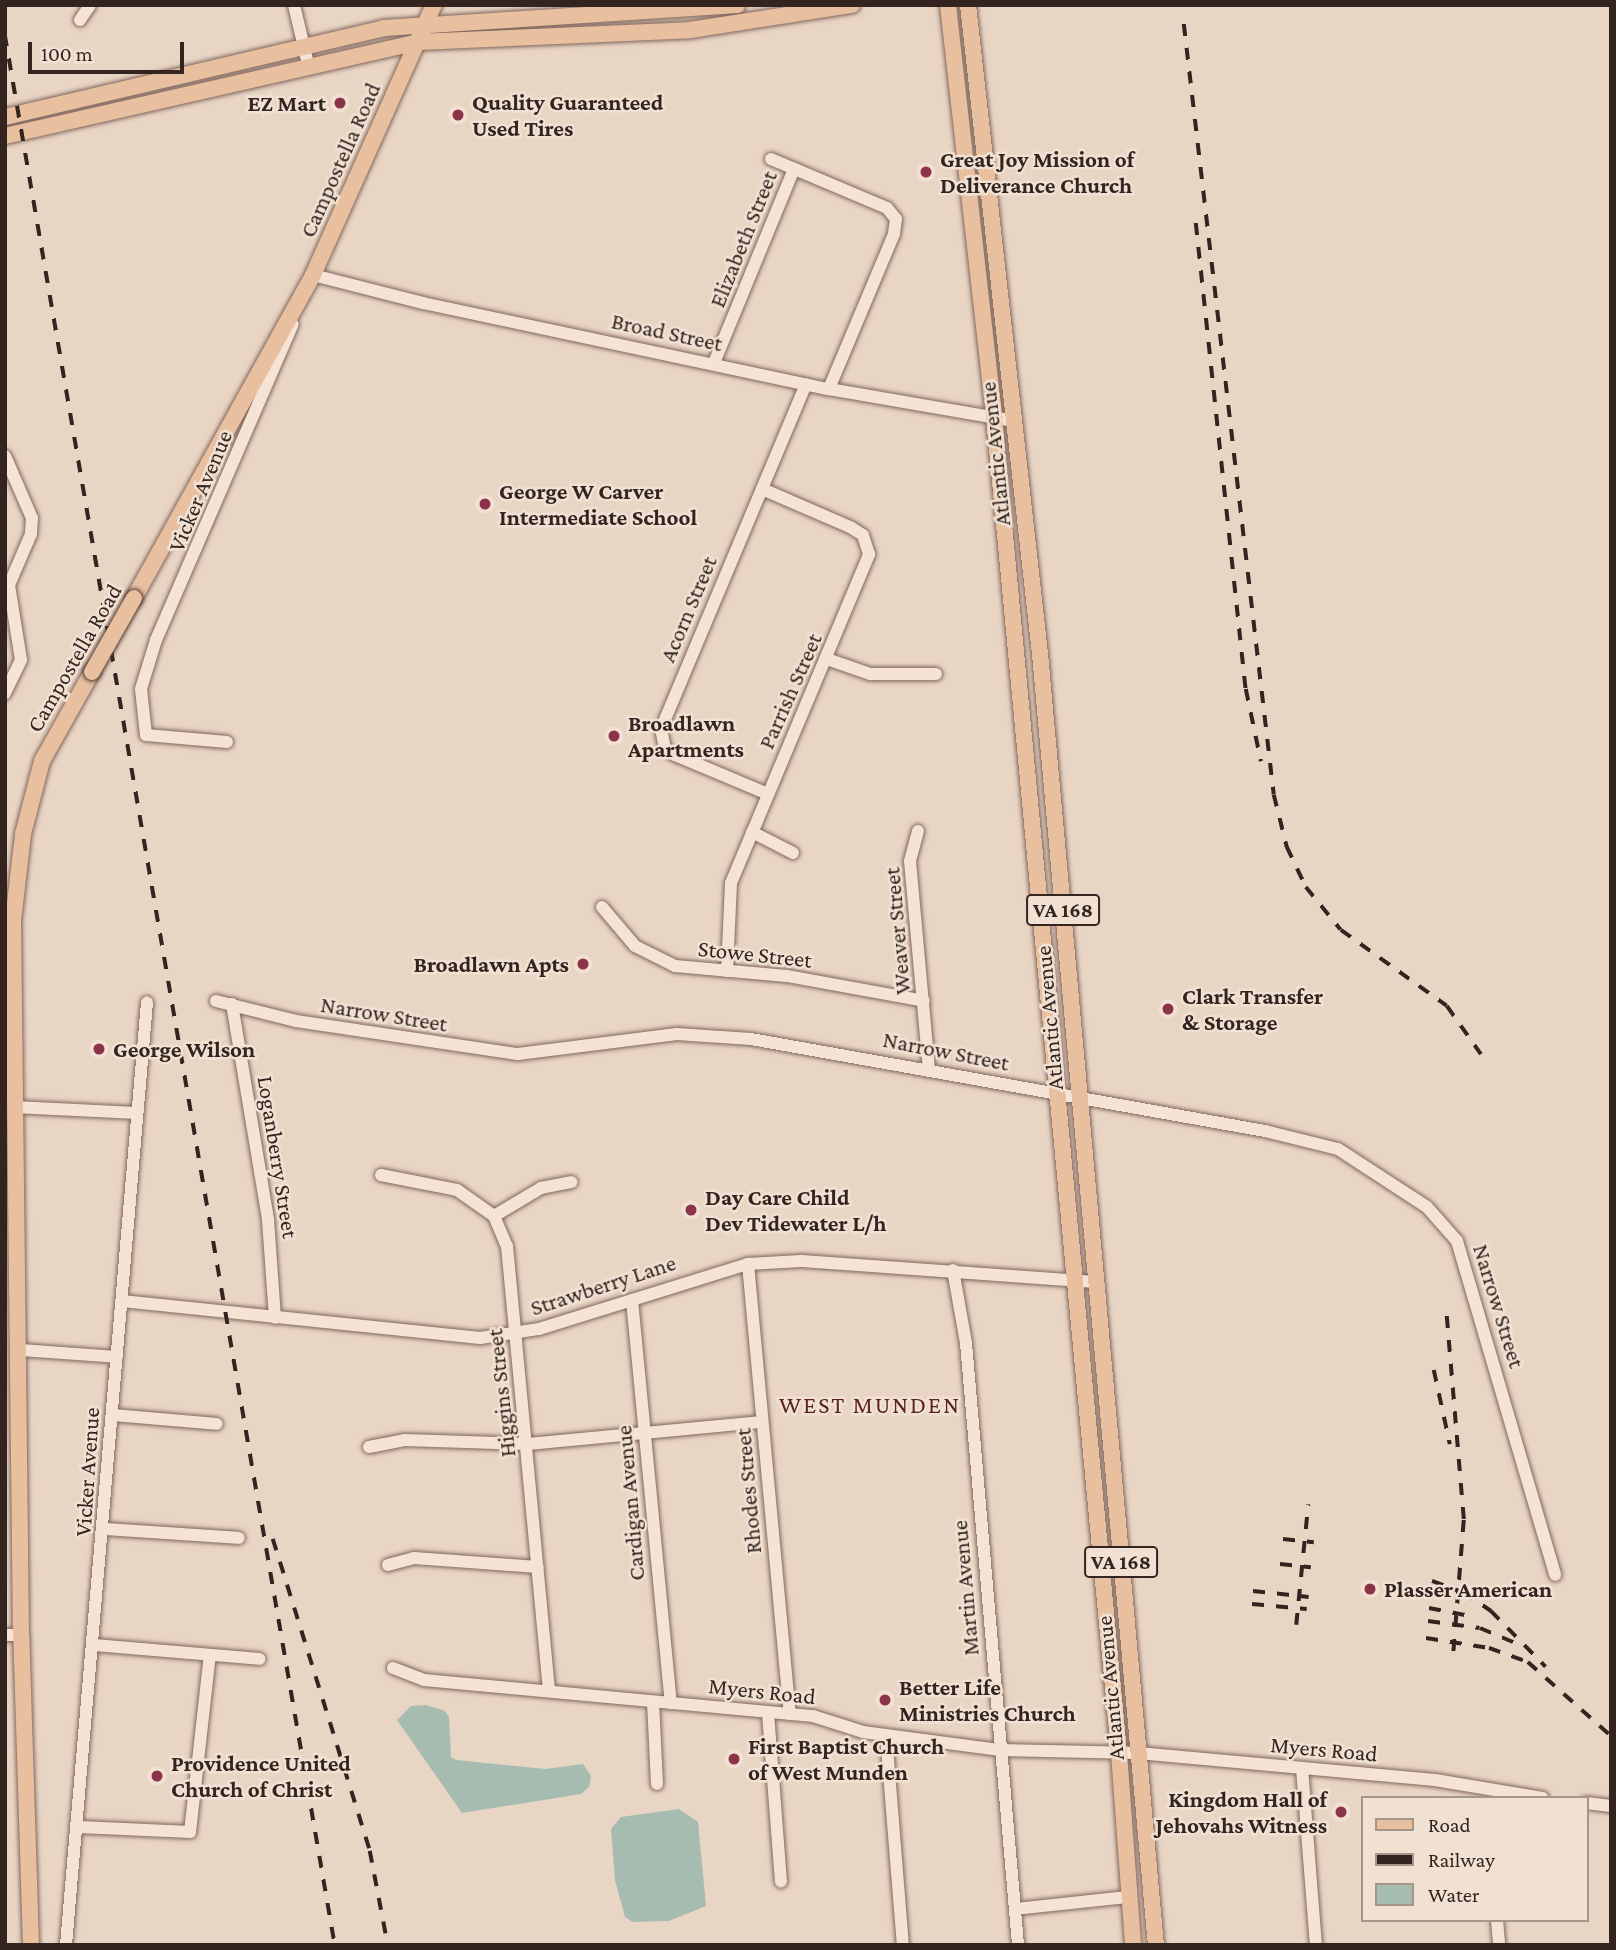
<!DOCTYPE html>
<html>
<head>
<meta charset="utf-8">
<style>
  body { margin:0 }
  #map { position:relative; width:1616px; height:1950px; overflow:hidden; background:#e9d5c4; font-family:"Crimson Pro",serif }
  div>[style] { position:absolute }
  .water>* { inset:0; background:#a6bcb0 }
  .roads { filter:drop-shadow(0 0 2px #81675d) drop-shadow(0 0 2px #81675d) }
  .minor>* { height:12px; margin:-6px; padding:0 6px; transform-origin:6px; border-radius:6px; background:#f5e4d6 }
  .major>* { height:16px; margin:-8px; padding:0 8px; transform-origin:8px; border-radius:8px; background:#e8c0a0 }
  .rail>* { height:3.5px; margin-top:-1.75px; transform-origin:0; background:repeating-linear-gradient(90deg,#33241f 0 12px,transparent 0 24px) }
  .bridges { filter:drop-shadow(0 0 2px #503730) drop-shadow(0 0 2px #503730) }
  .major-bridge>* { height:16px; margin:-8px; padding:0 8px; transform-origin:8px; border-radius:8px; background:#e8c0a0 }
  .dots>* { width:19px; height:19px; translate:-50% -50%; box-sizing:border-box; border:4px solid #f1e1d3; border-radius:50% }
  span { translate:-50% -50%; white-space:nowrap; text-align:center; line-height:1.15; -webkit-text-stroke:5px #f1e1d3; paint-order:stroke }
  .shield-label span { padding:2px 5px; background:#f1e1d3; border:2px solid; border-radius:5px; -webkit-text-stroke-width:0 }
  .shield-label { font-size:21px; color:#33241f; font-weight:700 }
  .poi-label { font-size:23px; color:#33241f; font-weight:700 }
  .left { translate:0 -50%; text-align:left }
  .right { translate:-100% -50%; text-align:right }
  .street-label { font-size:23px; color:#33241f }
  .neighbourhood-label { font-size:24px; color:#5b2325; letter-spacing:2px }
  .frame { position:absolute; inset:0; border:7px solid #33241f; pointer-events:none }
  .legend { position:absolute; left:1361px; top:1796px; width:228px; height:126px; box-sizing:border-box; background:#f1e1d3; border:2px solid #a5958b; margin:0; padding:9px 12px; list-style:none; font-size:21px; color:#33241f }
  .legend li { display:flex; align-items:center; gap:14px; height:35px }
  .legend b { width:35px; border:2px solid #a5958b }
  .scale { position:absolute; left:28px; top:42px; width:156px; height:32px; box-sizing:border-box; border:4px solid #33241f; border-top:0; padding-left:9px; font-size:21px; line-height:24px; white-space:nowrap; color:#33241f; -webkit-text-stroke:5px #f1e1d3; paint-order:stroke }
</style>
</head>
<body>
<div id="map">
  <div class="water">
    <div style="clip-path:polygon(426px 1705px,445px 1711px,449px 1717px,451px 1757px,456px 1760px,545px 1769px,583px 1764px,591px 1776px,589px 1787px,581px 1794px,462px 1813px,397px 1720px,411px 1706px)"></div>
    <div style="clip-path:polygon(679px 1809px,698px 1822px,706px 1906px,669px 1921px,633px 1922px,625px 1917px,615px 1880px,611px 1829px,621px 1817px)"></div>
  </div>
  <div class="roads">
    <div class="minor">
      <div style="left:294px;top:5px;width:61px;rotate:76.7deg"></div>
      <div style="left:80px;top:20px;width:18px;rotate:-56deg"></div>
      <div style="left:771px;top:159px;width:126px;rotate:22.9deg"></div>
      <div style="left:887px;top:208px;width:14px;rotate:51deg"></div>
      <div style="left:896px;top:219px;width:15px;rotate:98deg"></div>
      <div style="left:894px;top:234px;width:168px;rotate:112.8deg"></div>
      <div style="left:311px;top:281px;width:6px;rotate:-72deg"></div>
      <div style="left:313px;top:275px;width:114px;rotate:14.3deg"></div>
      <div style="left:423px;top:303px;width:415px;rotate:12deg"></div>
      <div style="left:829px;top:389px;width:188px;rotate:9.8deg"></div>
      <div style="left:714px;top:363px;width:210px;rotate:-67.6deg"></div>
      <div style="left:5px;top:456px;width:68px;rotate:66.5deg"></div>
      <div style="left:32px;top:518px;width:16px;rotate:94deg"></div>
      <div style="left:31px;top:534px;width:56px;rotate:113.3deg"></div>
      <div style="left:9px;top:585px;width:76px;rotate:80.9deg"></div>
      <div style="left:21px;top:660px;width:37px;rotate:116deg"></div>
      <div style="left:827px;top:659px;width:46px;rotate:19.2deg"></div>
      <div style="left:870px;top:674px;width:66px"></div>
      <div style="left:227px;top:742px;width:81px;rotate:-175.1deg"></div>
      <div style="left:146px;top:735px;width:46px;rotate:-96.2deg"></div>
      <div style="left:141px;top:689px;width:51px;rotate:-73deg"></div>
      <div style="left:156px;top:640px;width:344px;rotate:-66.6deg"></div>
      <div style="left:768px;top:794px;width:101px;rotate:-157.2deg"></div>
      <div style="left:675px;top:755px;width:12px;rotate:-149deg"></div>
      <div style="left:665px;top:749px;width:20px;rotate:-101deg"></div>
      <div style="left:661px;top:729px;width:374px;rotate:-67.2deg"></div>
      <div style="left:918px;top:831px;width:31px;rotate:105deg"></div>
      <div style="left:910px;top:861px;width:210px;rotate:84.8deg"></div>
      <div style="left:752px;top:832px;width:46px;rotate:27.1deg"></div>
      <div style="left:602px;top:907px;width:51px;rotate:49.8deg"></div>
      <div style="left:635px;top:946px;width:45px;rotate:26.6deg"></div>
      <div style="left:675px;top:966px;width:112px;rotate:5.1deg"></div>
      <div style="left:787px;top:976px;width:139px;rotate:10.3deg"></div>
      <div style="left:727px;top:971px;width:88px;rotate:-87.4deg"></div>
      <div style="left:731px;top:883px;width:357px;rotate:-67.2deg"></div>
      <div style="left:869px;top:554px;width:20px;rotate:-108deg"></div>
      <div style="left:863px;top:535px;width:15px;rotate:-148deg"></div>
      <div style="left:850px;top:527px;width:96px;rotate:-156.6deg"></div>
      <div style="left:216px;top:1001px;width:82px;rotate:14deg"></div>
      <div style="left:296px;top:1021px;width:224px;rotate:8.5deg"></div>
      <div style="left:518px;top:1054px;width:160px;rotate:-7.2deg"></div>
      <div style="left:677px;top:1034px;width:74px;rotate:3.9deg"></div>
      <div style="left:751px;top:1039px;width:522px;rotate:10.15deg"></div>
      <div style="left:1265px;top:1131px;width:75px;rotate:13.9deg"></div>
      <div style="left:1338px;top:1149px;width:106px;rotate:33.1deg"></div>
      <div style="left:1427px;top:1207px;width:45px;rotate:48.6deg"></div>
      <div style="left:1457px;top:1241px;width:348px;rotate:73.6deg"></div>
      <div style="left:232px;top:1004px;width:219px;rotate:80.5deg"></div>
      <div style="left:268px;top:1220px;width:98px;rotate:85.9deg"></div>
      <div style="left:15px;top:1107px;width:121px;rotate:2.8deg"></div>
      <div style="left:381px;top:1175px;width:77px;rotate:11.2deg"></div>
      <div style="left:457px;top:1190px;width:45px;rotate:35.1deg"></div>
      <div style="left:494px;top:1216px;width:33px;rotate:67deg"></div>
      <div style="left:507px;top:1246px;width:447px;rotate:84.6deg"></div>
      <div style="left:494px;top:1216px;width:55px;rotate:-30.8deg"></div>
      <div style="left:541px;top:1188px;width:31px;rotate:-11deg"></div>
      <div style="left:748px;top:1264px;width:452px;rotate:84.7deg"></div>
      <div style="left:953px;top:1270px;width:74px;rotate:79.9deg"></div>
      <div style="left:966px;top:1343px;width:604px;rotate:85.06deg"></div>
      <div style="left:632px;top:1300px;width:405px;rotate:84.5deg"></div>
      <div style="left:122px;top:1301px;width:360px;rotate:5.9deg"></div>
      <div style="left:480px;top:1338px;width:60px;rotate:-8.7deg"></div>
      <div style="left:539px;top:1329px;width:219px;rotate:-17.3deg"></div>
      <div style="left:748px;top:1264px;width:53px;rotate:-3.2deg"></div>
      <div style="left:801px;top:1261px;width:296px;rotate:4.1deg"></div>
      <div style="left:20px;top:1350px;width:97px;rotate:4.1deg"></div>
      <div style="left:113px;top:1415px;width:104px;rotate:4.9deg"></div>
      <div style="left:369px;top:1447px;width:36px;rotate:-11deg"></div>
      <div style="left:404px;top:1440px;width:124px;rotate:1.8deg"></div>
      <div style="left:528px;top:1444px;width:235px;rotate:-5.4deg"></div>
      <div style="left:104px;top:1529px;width:135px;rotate:3.8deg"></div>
      <div style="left:388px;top:1565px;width:27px;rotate:-15deg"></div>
      <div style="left:414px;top:1558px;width:124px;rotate:4.2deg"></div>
      <div style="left:5px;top:1635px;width:16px"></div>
      <div style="left:94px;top:1645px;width:166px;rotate:4.8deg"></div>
      <div style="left:393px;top:1668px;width:33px;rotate:21deg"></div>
      <div style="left:424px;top:1680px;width:391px;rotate:5.3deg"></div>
      <div style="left:813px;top:1716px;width:52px;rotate:17.7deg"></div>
      <div style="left:863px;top:1732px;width:137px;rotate:7.5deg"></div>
      <div style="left:999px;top:1750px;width:139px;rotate:1.2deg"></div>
      <div style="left:1138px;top:1753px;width:298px;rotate:5.2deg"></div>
      <div style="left:1435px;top:1780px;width:109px;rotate:9.5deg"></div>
      <div style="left:653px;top:1702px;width:82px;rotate:87.2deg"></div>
      <div style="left:768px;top:1713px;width:169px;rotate:85.6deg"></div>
      <div style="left:886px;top:1735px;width:211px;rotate:85.4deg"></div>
      <div style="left:1302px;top:1768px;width:178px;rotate:85.5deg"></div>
      <div style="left:1586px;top:1803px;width:25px;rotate:7deg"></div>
      <div style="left:79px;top:1827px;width:111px;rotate:2.6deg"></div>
      <div style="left:190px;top:1832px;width:178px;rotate:-83.6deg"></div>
      <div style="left:1015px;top:1909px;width:114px;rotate:-6.1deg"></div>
      <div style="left:1497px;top:1920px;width:25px;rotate:85deg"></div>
      <div style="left:66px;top:1945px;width:946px;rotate:-85.09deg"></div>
    </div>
    <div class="major">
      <div style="left:948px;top:5px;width:415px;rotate:83.6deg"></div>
      <div style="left:994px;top:417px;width:1342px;rotate:84.65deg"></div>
      <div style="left:1119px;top:1753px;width:193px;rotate:85.8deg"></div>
      <div style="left:968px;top:5px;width:653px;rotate:83.67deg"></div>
      <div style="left:1040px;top:654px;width:1296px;rotate:84.87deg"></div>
      <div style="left:5px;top:117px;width:389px;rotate:-13.2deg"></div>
      <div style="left:384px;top:28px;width:354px;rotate:-3.7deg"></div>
      <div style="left:5px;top:136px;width:424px;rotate:-12.8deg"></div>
      <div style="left:418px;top:42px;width:272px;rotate:-2.5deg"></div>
      <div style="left:690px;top:30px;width:164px;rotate:-8.8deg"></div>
      <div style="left:134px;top:598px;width:369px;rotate:-61deg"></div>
      <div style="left:313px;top:275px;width:296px;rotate:-65.9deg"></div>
      <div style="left:31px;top:1945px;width:310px;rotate:-91.8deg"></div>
      <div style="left:21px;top:1635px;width:714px;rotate:-90.64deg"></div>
      <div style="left:13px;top:921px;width:88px;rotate:-83.4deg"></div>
      <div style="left:23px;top:834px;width:75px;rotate:-75.4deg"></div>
      <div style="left:42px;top:761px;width:102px;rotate:-60.7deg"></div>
    </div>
  </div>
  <div class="rail">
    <div style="left:1184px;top:24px;width:776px;rotate:83.34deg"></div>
    <div style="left:1274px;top:795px;width:54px;rotate:76deg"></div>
    <div style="left:1287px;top:847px;width:44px;rotate:64.6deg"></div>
    <div style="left:1306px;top:887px;width:55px;rotate:50.9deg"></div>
    <div style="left:1341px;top:930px;width:130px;rotate:35.6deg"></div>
    <div style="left:1447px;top:1006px;width:59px;rotate:54.7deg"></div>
    <div style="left:5px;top:35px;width:1938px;rotate:80.2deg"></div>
    <div style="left:1196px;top:223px;width:469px;rotate:83.9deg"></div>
    <div style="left:1246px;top:689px;width:74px;rotate:78.2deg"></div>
    <div style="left:1447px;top:1316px;width:205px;rotate:85.2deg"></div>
    <div style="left:1464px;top:1520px;width:139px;rotate:94.5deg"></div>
    <div style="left:1434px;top:1370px;width:76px;rotate:77.8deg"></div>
    <div style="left:273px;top:1539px;width:327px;rotate:72.7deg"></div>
    <div style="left:370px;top:1851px;width:96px;rotate:79.2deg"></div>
    <div style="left:1283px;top:1539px;width:31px;rotate:6deg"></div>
    <div style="left:1280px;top:1564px;width:31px;rotate:6deg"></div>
    <div style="left:1432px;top:1581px;width:33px;rotate:20deg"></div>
    <div style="left:1463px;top:1592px;width:34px;rotate:34deg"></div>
    <div style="left:1491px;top:1611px;width:78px;rotate:45.5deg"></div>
    <div style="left:1253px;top:1591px;width:56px;rotate:6.1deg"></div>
    <div style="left:1252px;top:1604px;width:55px;rotate:5.2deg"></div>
    <div style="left:1429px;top:1608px;width:38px;rotate:11deg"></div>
    <div style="left:1428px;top:1621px;width:52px;rotate:7.7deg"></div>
    <div style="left:1480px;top:1628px;width:43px;rotate:23deg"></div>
    <div style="left:1296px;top:1625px;width:121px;rotate:-84.3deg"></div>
    <div style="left:1426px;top:1638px;width:64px;rotate:9deg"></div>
    <div style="left:1489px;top:1648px;width:41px;rotate:19.7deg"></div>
    <div style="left:1528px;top:1662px;width:111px;rotate:41.7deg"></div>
  </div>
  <div class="bridges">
    <div class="major-bridge">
      <div style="left:92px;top:672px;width:85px;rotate:-60.4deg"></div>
    </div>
  </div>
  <div class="dots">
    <div style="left:340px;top:103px;background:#8a3349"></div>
    <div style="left:458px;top:115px;background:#8a3349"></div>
    <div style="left:926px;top:172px;background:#8a3349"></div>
    <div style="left:485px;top:504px;background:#8a3349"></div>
    <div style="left:614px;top:736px;background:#8a3349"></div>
    <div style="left:583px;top:964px;background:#8a3349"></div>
    <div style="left:1168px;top:1009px;background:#8a3349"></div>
    <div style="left:99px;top:1049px;background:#8a3349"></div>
    <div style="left:691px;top:1210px;background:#8a3349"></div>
    <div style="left:1370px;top:1589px;background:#8a3349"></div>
    <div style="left:885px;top:1700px;background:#8a3349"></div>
    <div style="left:734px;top:1759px;background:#8a3349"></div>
    <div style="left:157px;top:1776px;background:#8a3349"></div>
    <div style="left:1341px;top:1812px;background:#8a3349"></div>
  </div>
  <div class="shield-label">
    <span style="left:1063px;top:910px">VA 168</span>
    <span style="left:1121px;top:1562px">VA 168</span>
  </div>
  <div class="poi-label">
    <span class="left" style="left:472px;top:115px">Quality Guaranteed<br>Used Tires</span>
    <span class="right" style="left:326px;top:103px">EZ Mart</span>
    <span class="left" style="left:940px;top:172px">Great Joy Mission of<br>Deliverance Church</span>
    <span class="left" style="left:499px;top:504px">George W Carver<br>Intermediate School</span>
    <span class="left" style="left:628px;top:736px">Broadlawn<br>Apartments</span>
    <span class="right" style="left:569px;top:964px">Broadlawn Apts</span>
    <span class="left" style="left:1182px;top:1009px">Clark Transfer<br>&amp; Storage</span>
    <span class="left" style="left:113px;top:1049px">George Wilson</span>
    <span class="left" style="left:705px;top:1210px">Day Care Child<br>Dev Tidewater L/h</span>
    <span class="left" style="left:1384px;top:1589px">Plasser American</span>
    <span class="left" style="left:899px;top:1700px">Better Life<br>Ministries Church</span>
    <span class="left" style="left:748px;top:1759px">First Baptist Church<br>of West Munden</span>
    <span class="left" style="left:171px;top:1776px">Providence United<br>Church of Christ</span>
    <span class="right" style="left:1327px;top:1812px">Kingdom Hall of<br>Jehovahs Witness</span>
  </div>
  <div class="street-label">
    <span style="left:340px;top:160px;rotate:-66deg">Campostella Road</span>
    <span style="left:743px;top:239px;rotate:-68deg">Elizabeth Street</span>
    <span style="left:667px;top:332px;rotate:12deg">Broad Street</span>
    <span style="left:995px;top:454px;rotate:-96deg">Atlantic Avenue</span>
    <span style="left:200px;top:491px;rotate:-67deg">Vicker Avenue</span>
    <span style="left:688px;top:609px;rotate:-67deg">Acorn Street</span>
    <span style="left:74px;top:658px;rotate:-60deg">Campostella Road</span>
    <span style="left:790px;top:691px;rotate:-66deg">Parrish Street</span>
    <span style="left:897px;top:931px;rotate:-95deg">Weaver Street</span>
    <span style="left:755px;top:954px;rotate:6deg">Stowe Street</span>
    <span style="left:384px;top:1014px;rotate:9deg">Narrow Street</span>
    <span style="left:1049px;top:1018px;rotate:-95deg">Atlantic Avenue</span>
    <span style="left:946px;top:1051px;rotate:11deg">Narrow Street</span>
    <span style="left:278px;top:1157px;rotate:81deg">Loganberry Street</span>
    <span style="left:603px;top:1285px;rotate:-18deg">Strawberry Lane</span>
    <span style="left:1499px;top:1306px;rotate:73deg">Narrow Street</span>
    <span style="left:501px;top:1393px;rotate:-96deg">Higgins Street</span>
    <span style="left:87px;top:1472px;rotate:-86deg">Vicker Avenue</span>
    <span style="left:748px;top:1491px;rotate:-95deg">Rhodes Street</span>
    <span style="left:630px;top:1503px;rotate:-95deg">Cardigan Avenue</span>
    <span style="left:965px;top:1588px;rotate:-95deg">Martin Avenue</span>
    <span style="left:1110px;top:1688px;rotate:-95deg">Atlantic Avenue</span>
    <span style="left:762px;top:1691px;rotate:6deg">Myers Road</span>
    <span style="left:1324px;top:1749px;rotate:5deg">Myers Road</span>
  </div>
  <div class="neighbourhood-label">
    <span style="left:870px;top:1405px">WEST MUNDEN</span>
  </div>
  <div class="frame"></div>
  <ul class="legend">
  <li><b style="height:9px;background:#e8c0a0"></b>Road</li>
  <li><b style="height:9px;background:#33241f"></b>Railway</li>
  <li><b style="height:19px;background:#a6bcb0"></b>Water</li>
  </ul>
  <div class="scale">100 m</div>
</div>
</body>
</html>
